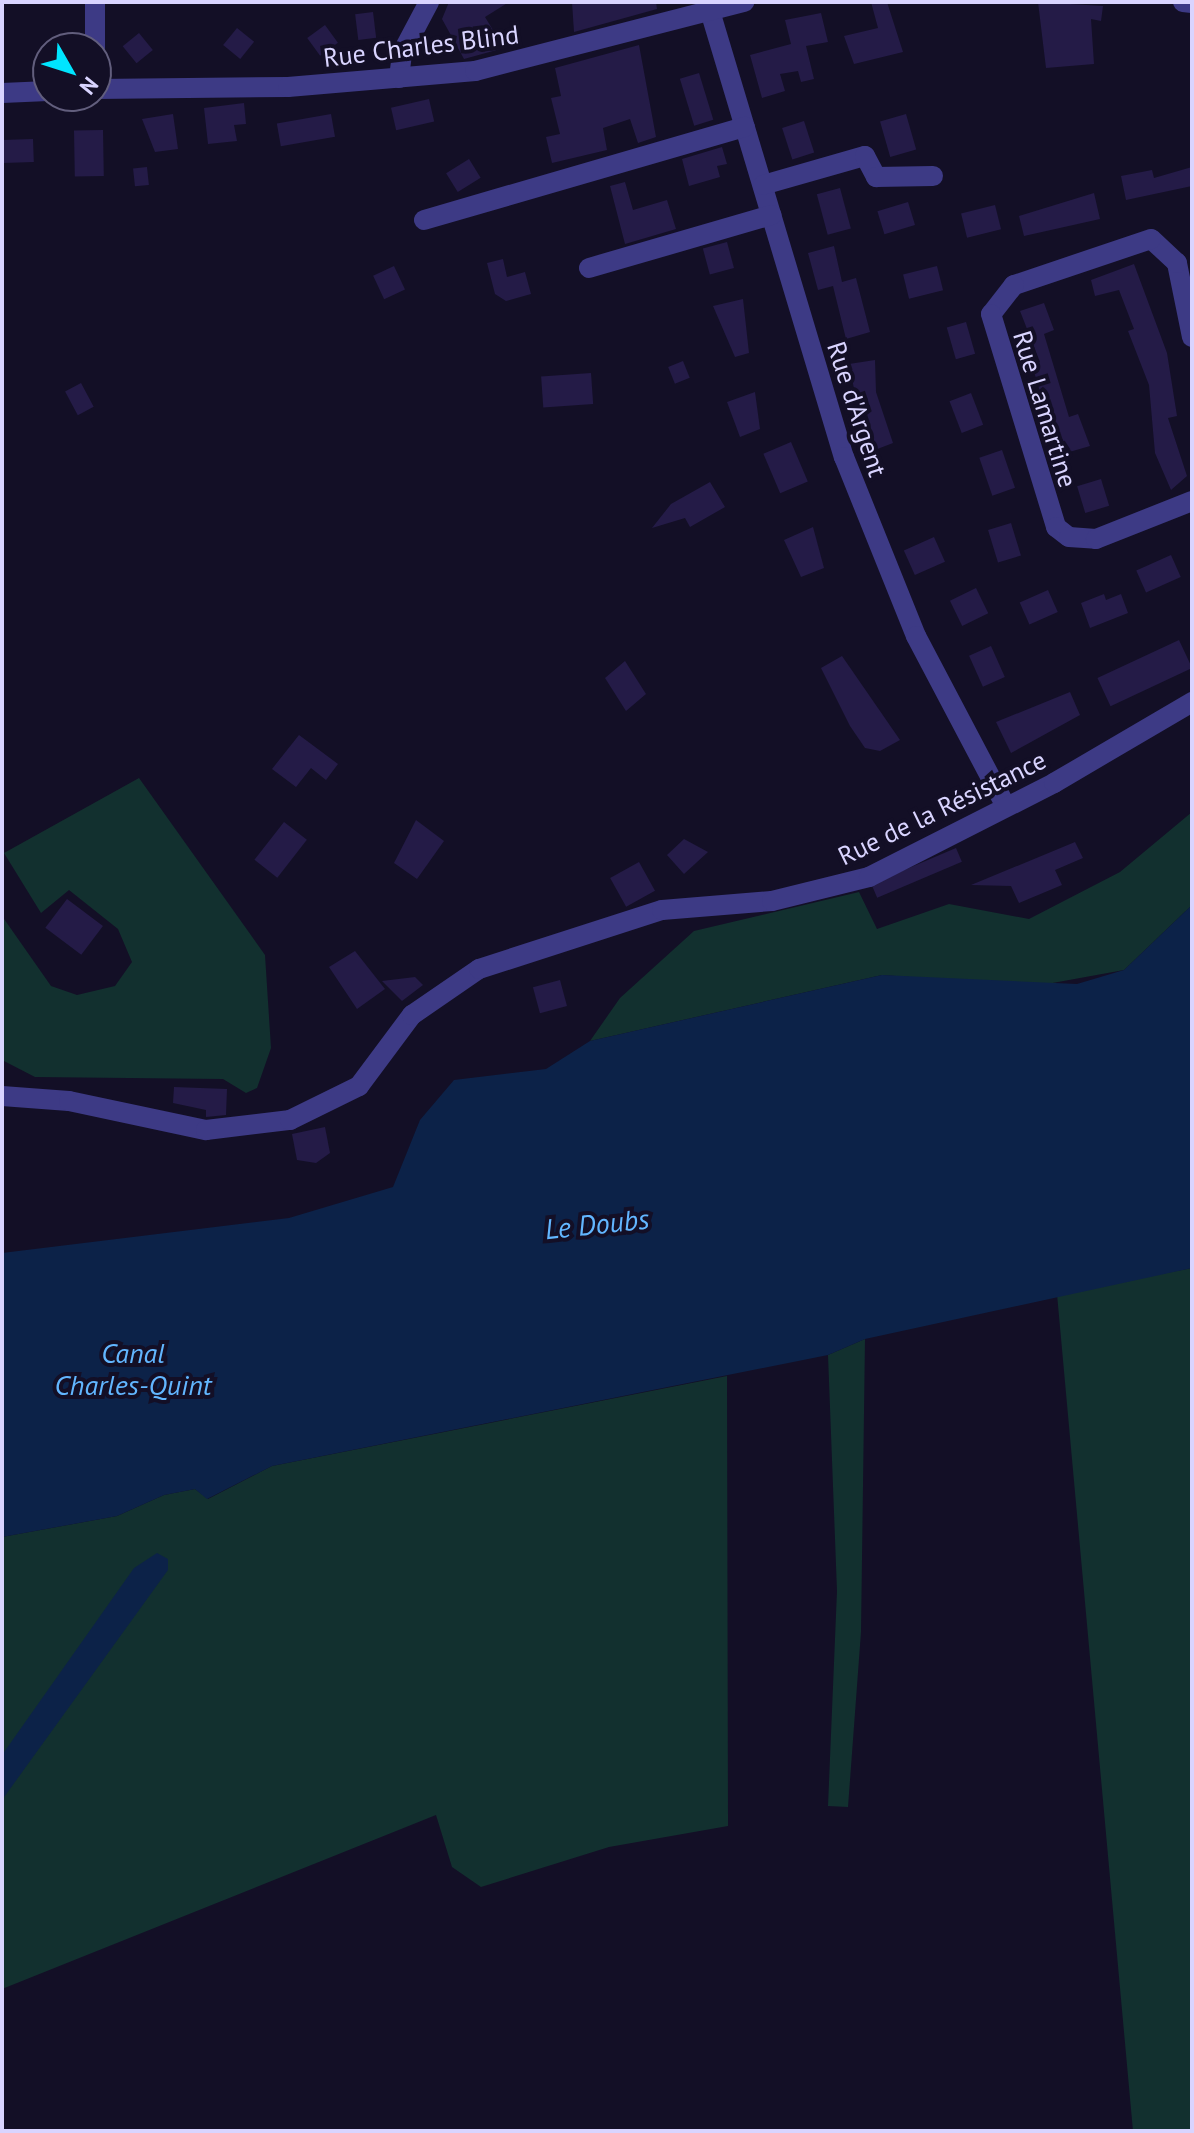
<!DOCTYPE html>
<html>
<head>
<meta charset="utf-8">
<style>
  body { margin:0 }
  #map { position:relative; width:1194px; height:2133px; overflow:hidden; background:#130f26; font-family:"PT Sans",sans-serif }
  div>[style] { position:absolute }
  .green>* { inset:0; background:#12302f }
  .water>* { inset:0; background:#0c2248 }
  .building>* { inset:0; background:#241b47; transform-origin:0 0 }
  .minor>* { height:20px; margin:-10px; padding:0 10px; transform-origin:10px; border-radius:10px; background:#3d3a85 }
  span { translate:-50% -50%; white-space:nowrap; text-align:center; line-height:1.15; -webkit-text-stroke:8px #130f26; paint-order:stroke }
  .street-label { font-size:26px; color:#d9d4ff }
  .water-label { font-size:28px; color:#62b6ff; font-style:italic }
  .frame { position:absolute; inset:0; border:4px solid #d9d4ff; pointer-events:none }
  .north { position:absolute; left:32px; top:32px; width:80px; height:80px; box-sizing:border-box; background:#130f26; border:2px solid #625e7d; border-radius:50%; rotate:129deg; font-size:22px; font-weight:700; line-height:32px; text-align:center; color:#d9d4ff }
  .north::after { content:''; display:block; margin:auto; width:28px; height:36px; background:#00e5ff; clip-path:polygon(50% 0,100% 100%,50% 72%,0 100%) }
</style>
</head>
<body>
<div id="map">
  <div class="green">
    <div style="clip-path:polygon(139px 778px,265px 955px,271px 1048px,257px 1088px,246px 1093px,223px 1079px,35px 1077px,2px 1060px,2px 916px,51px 986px,77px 995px,115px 986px,132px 962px,118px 929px,69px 890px,41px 913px,4px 853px)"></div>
    <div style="clip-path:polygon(1192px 812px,1192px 905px,1124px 970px,1036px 986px,882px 975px,590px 1041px,620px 998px,694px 931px,859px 892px,877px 929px,949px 904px,1029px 919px,1120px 872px)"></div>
    <div style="clip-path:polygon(1192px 1268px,1192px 2131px,1133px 2131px,1057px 1294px)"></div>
    <div style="clip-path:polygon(865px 1339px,861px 1632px,848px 1807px,828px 1806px,837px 1591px,828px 1355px)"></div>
    <div style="clip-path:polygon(727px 1376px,728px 1826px,609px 1847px,481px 1887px,452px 1867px,436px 1815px,2px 1989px,2px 1537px,117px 1516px,164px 1495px,195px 1489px,208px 1499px,272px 1466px)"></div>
  </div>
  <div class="water">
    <div style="clip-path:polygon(1192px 905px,1192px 1268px,865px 1339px,828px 1355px,272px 1466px,207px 1499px,195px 1489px,164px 1495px,117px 1516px,2px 1537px,2px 1253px,289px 1218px,393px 1187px,420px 1120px,454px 1080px,546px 1069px,590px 1041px,882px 975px,1077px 984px,1124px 970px)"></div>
    <div style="clip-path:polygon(157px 1553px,168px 1559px,168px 1570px,2px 1800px,2px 1755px,134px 1568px)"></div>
  </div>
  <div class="building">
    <div style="clip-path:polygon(449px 2px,509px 2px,485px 17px,504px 48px,464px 59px,442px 19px)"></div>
    <div style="clip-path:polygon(572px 2px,656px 2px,657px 9px,574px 32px)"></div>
    <div style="clip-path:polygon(871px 2px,887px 2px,903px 52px,854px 64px,844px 36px,878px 28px)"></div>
    <div style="clip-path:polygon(1038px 2px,1103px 6px,1101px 21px,1091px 19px,1094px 64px,1046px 68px)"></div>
    <div style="left:373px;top:12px;width:26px;height:18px;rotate:83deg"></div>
    <div style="clip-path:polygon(821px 13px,828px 42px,806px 46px,814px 79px,801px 82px,798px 71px,780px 74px,785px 91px,762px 98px,750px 55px,791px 44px,785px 20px)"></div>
    <div style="left:325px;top:25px;width:22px;height:22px;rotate:54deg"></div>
    <div style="left:237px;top:28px;width:22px;height:22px;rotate:39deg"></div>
    <div style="left:139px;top:33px;width:22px;height:21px;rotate:51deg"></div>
    <div style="clip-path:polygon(639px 45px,656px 137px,638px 143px,630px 119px,603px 128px,607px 150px,552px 163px,546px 137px,560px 134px,551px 98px,561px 96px,555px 68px)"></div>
    <div style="left:699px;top:73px;width:49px;height:20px;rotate:73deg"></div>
    <div style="left:429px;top:99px;width:23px;height:39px;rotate:77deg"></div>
    <div style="clip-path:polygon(244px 103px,246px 124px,234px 125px,237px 141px,208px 144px,204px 108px)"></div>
    <div style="clip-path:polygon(173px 114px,178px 149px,155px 152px,142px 119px)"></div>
    <div style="left:331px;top:114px;width:23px;height:55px;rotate:80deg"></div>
    <div style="left:906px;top:114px;width:37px;height:27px;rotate:74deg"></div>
    <div style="left:804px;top:121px;width:33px;height:23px;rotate:72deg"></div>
    <div style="left:103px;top:130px;width:46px;height:29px;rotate:89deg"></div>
    <div style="left:33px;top:139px;width:23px;height:31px;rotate:88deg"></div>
    <div style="clip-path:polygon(722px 147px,727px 164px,717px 166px,720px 177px,689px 186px,682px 159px)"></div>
    <div style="left:469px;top:159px;width:22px;height:27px;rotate:58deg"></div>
    <div style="left:147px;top:167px;width:18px;height:14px;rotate:84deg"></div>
    <div style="clip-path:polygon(1192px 167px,1192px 186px,1126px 200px,1121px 176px,1152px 170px,1154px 178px)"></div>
    <div style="clip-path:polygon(625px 182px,633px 210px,667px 200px,676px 229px,625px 244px,610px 186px)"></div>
    <div style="left:840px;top:188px;width:42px;height:24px;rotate:75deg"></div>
    <div style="clip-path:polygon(1094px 193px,1100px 219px,1024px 236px,1019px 216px)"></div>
    <div style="left:908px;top:202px;width:24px;height:32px;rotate:73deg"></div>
    <div style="left:995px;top:205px;width:25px;height:35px;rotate:76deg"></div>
    <div style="left:727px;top:242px;width:27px;height:25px;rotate:75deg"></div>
    <div style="clip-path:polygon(834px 246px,842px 282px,856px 278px,870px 332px,846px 339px,833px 286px,818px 290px,808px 253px)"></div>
    <div style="clip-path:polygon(503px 259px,507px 277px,525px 272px,531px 294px,506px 301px,495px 294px,487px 263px)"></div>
    <div style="clip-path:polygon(1134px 264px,1167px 353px,1177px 416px,1168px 418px,1187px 476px,1171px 490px,1155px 453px,1149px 385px,1128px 331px,1134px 329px,1119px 290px,1095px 296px,1091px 280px)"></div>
    <div style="left:394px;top:266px;width:26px;height:23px;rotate:65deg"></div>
    <div style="left:937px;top:266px;width:25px;height:35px;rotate:76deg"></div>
    <div style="clip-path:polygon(743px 299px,749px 353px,735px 357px,713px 306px)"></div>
    <div style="clip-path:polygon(1044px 303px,1054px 330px,1044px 334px,1069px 417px,1078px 414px,1090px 446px,1059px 455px,1032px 365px,1040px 362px,1020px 311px)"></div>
    <div style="left:966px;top:322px;width:33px;height:20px;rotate:74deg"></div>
    <div style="clip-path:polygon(875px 360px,876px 392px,893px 443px,867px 453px,849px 364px)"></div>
    <div style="left:683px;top:361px;width:18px;height:16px;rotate:68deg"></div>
    <div style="left:591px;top:373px;width:31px;height:50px;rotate:86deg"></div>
    <div style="left:81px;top:383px;width:27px;height:18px;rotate:62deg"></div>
    <div style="clip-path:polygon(755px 392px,760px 429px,740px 437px,727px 402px)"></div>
    <div style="left:971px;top:393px;width:34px;height:23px;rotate:69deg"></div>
    <div style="left:791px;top:442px;width:43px;height:30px;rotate:67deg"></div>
    <div style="left:1002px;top:450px;width:40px;height:24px;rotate:71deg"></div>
    <div style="left:1101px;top:479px;width:28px;height:25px;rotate:73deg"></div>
    <div style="clip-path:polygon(710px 482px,725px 507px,690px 527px,685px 518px,652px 528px,671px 504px)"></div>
    <div style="left:1011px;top:523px;width:34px;height:24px;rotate:73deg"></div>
    <div style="clip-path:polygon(813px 527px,824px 568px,801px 577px,784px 540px)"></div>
    <div style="left:934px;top:537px;width:27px;height:33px;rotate:66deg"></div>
    <div style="left:1171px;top:555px;width:24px;height:38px;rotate:66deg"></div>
    <div style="left:976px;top:588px;width:28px;height:29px;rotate:64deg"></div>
    <div style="left:1048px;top:590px;width:24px;height:31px;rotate:66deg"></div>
    <div style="clip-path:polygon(1104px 594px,1106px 600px,1121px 594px,1128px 613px,1090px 628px,1081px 603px)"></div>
    <div style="left:1179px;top:640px;width:31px;height:90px;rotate:65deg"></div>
    <div style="left:991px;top:646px;width:34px;height:24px;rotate:66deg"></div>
    <div style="clip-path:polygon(842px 656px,900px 740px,880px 751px,865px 748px,850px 726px,821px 668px)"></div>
    <div style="clip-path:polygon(625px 661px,646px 694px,626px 711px,605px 678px)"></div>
    <div style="clip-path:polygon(1070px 692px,1080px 715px,1011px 753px,996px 722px)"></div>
    <div style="clip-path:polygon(299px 735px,338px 764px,326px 780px,311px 768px,296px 787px,272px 769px)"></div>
    <div style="clip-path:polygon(416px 820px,444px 841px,417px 879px,394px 863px)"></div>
    <div style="left:284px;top:822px;width:29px;height:48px;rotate:38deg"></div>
    <div style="clip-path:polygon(684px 839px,708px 852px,684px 874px,667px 855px)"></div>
    <div style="clip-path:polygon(1075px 842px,1083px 858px,1055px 870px,1062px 885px,1019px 903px,1011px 886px,971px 885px)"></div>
    <div style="left:956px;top:848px;width:15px;height:92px;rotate:67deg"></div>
    <div style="left:639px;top:862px;width:33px;height:33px;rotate:61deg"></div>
    <div style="left:67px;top:899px;width:45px;height:36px;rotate:37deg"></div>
    <div style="clip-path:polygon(355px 951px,385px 989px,357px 1009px,329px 967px)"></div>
    <div style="clip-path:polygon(415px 977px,423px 985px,402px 1001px,382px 981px)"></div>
    <div style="left:560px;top:980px;width:27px;height:28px;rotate:75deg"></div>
    <div style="clip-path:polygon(174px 1087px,227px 1089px,226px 1115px,206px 1117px,206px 1110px,173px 1103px)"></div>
    <div style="clip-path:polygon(325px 1127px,330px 1153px,316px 1163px,297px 1160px,292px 1134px)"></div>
  </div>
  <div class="minor">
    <div style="left:95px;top:2px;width:46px;rotate:90deg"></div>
    <div style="left:1183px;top:2px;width:9px;rotate:6deg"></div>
    <div style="left:710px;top:11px;width:466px;rotate:73.3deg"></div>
    <div style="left:844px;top:457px;width:193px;rotate:68.1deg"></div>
    <div style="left:916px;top:636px;width:191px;rotate:62.2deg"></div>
    <div style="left:399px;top:78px;width:25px;rotate:-83deg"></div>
    <div style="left:402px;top:53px;width:58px;rotate:-62.1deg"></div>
    <div style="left:96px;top:89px;width:192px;rotate:-0.6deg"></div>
    <div style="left:288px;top:87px;width:188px;rotate:-4.9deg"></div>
    <div style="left:475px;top:71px;width:278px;rotate:-14.4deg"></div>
    <div style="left:2px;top:93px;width:46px;rotate:-2.5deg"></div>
    <div style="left:763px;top:185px;width:106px;rotate:-15.9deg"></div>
    <div style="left:865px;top:156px;width:24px;rotate:62deg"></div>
    <div style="left:876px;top:177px;width:57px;rotate:-1deg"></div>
    <div style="left:424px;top:220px;width:334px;rotate:-16.2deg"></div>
    <div style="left:589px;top:268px;width:190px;rotate:-16.2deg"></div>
    <div style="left:1192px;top:337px;width:76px;rotate:-101.5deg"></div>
    <div style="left:1177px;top:263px;width:35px;rotate:-137deg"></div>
    <div style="left:1151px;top:239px;width:145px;rotate:161.4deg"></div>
    <div style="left:1014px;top:285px;width:37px;rotate:128deg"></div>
    <div style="left:991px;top:314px;width:223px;rotate:73deg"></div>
    <div style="left:1056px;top:527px;width:16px;rotate:38deg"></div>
    <div style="left:1069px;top:537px;width:27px;rotate:4deg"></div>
    <div style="left:1096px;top:539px;width:103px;rotate:-21.6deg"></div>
    <div style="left:2px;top:1096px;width:67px;rotate:4.3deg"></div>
    <div style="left:69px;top:1101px;width:140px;rotate:12deg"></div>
    <div style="left:206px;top:1130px;width:85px;rotate:-6.8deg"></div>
    <div style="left:290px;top:1120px;width:77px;rotate:-26.2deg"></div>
    <div style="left:359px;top:1086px;width:89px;rotate:-53.3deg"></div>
    <div style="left:412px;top:1015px;width:81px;rotate:-34.5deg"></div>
    <div style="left:479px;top:969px;width:192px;rotate:-17.9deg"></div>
    <div style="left:662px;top:910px;width:110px;rotate:-4.7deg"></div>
    <div style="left:772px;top:901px;width:100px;rotate:-13.9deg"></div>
    <div style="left:869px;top:877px;width:208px;rotate:-26.9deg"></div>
    <div style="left:1054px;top:783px;width:160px;rotate:-30.4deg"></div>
  </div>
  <div class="street-label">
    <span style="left:421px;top:46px;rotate:-7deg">Rue Charles Blind</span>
    <span style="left:857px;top:409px;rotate:72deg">Rue d'Argent</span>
    <span style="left:1045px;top:409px;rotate:73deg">Rue Lamartine</span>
    <span style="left:942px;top:808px;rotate:-26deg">Rue de la Résistance</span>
  </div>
  <div class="water-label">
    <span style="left:597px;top:1224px;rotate:-6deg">Le Doubs</span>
    <span style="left:133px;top:1369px">Canal<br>Charles-Quint</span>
  </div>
  <div class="frame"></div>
  <div class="north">N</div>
</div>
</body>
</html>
